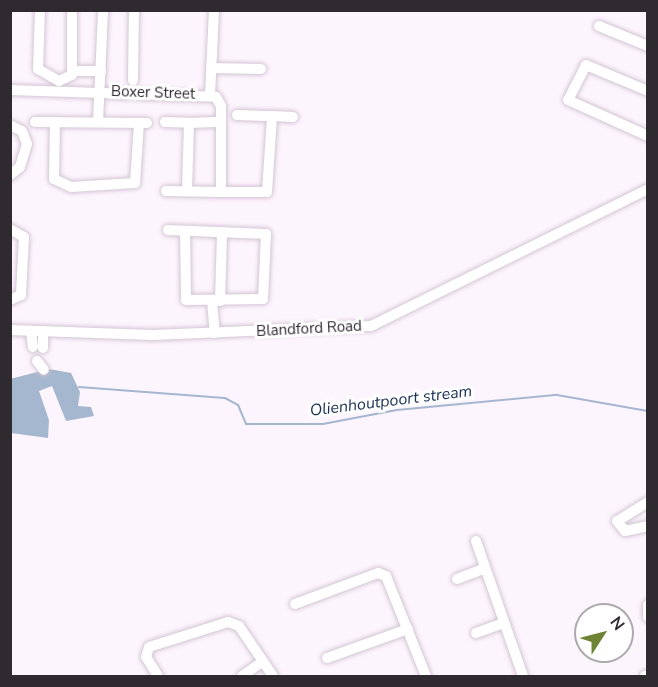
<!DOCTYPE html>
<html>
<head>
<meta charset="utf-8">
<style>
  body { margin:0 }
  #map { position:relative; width:658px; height:687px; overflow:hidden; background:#fdf5fe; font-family:"Nunito Sans",sans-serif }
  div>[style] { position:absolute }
  .water>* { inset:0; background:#a5b6cf }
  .stream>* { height:2px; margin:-1px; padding:0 1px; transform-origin:1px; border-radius:1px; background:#a5b6cf }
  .roads { filter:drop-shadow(0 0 2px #d3c5d4) drop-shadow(0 0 2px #d3c5d4) }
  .minor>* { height:10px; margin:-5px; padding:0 5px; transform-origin:5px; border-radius:5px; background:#fff }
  span { translate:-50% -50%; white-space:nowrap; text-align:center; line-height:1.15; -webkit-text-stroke:6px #fff; paint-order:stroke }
  .street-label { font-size:15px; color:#2f2a30 }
  .water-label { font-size:16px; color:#1a3055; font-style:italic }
  .frame { position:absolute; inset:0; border:12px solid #2f2a30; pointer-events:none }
  .north { position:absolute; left:574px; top:603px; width:60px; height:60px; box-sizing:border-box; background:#fff; border:2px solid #acaaac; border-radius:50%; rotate:54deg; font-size:16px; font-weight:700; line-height:24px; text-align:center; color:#2f2a30 }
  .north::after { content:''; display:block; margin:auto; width:21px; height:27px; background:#6e8333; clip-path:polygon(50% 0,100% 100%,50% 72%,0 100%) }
</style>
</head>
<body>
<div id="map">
  <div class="water">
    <div style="clip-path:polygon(49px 369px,71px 373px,80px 392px,78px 406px,91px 407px,94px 416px,66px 421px,52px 386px,39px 391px,49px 420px,48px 438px,11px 433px,10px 379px)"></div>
  </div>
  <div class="stream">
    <div style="left:79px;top:387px;width:146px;rotate:4.3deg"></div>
    <div style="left:225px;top:398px;width:15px;rotate:28deg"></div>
    <div style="left:238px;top:405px;width:21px;rotate:67deg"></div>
    <div style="left:246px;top:424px;width:77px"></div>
    <div style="left:323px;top:424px;width:75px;rotate:-10.7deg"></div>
    <div style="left:397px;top:410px;width:161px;rotate:-5.4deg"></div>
    <div style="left:557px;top:395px;width:92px;rotate:10deg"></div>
  </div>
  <div class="roads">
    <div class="minor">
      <div style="left:40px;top:10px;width:59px;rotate:91.9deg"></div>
      <div style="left:38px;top:69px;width:24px;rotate:30deg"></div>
      <div style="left:59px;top:81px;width:14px;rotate:-25deg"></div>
      <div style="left:72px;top:75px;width:65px;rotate:-90deg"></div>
      <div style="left:599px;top:26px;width:53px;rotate:22.2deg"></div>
      <div style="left:211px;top:68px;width:50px;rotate:1.1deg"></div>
      <div style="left:72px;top:71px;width:29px"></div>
      <div style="left:133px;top:80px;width:70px;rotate:-89.2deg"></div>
      <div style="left:10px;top:90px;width:206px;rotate:1.9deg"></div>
      <div style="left:216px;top:97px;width:10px;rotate:61deg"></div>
      <div style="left:221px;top:106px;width:86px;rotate:90deg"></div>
      <div style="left:221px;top:192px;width:55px;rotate:-179deg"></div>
      <div style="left:648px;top:91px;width:67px;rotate:-157.2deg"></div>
      <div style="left:586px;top:65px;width:39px;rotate:117deg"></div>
      <div style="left:568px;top:100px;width:88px;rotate:24.2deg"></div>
      <div style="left:210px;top:95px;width:85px;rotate:-87.3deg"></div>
      <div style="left:237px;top:115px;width:35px;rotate:2deg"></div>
      <div style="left:35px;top:122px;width:112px;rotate:0.5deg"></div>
      <div style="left:55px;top:122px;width:57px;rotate:91deg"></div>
      <div style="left:54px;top:179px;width:19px;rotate:25deg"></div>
      <div style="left:71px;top:187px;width:64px;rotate:-3.6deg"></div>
      <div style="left:135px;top:183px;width:60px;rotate:-86.2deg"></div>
      <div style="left:98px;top:122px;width:112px;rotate:-87.4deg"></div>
      <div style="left:165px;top:122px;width:24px;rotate:2deg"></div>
      <div style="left:189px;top:123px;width:68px;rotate:91.7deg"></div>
      <div style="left:189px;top:123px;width:27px;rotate:-2deg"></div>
      <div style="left:10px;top:125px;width:13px;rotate:27deg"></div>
      <div style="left:22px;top:131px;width:14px;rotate:69deg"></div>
      <div style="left:27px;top:144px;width:24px;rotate:107deg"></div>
      <div style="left:20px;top:167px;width:13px;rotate:141deg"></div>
      <div style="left:221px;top:192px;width:46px"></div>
      <div style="left:267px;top:192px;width:76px;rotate:-86.2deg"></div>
      <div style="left:272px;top:116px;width:21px;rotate:3deg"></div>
      <div style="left:10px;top:229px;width:16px;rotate:30deg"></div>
      <div style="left:24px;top:237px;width:58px;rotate:93deg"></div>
      <div style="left:21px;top:295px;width:12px;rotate:156deg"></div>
      <div style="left:168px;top:230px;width:98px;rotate:2.3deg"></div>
      <div style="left:266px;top:234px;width:65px;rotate:92.6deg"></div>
      <div style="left:263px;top:299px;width:77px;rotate:179.3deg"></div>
      <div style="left:186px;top:300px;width:69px;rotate:-90.8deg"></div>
      <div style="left:212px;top:301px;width:32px;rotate:85deg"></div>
      <div style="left:220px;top:301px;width:69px;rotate:-88.3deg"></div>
      <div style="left:10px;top:330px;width:143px;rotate:2deg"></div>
      <div style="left:153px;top:335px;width:218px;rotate:-2.4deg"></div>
      <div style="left:371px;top:326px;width:309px;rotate:-26.3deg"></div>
      <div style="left:31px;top:331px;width:16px;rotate:83deg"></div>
      <div style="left:43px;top:348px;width:17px;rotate:-90deg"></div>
      <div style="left:37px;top:361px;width:11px;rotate:52deg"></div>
      <div style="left:648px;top:502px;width:36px;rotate:148deg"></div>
      <div style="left:617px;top:521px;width:13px;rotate:51deg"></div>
      <div style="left:625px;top:531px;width:24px;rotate:-12deg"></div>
      <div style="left:476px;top:541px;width:143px;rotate:70.8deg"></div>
      <div style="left:457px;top:579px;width:30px;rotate:-21deg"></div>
      <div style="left:295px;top:604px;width:89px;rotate:-20.5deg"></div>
      <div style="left:378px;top:573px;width:9px;rotate:21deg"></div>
      <div style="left:386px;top:576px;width:108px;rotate:68.2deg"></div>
      <div style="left:648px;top:605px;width:12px;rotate:90deg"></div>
      <div style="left:476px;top:633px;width:30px;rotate:-20deg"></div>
      <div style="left:327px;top:658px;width:86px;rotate:-19.7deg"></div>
      <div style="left:158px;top:676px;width:22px;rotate:-122deg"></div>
      <div style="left:146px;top:657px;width:10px;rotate:-73deg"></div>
      <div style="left:149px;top:647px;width:83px;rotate:-17.6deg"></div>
      <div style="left:228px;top:622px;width:12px;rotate:20deg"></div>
      <div style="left:239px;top:626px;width:60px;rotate:55.8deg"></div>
      <div style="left:242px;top:676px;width:24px;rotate:-35deg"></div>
      <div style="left:645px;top:676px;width:3px"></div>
    </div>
  </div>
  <div class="street-label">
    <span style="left:153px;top:93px;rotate:2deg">Boxer Street</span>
    <span style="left:309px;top:329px;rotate:-3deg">Blandford Road</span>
  </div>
  <div class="water-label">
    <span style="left:391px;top:401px;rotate:-7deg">Olienhoutpoort stream</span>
  </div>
  <div class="frame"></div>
  <div class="north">N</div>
</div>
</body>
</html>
